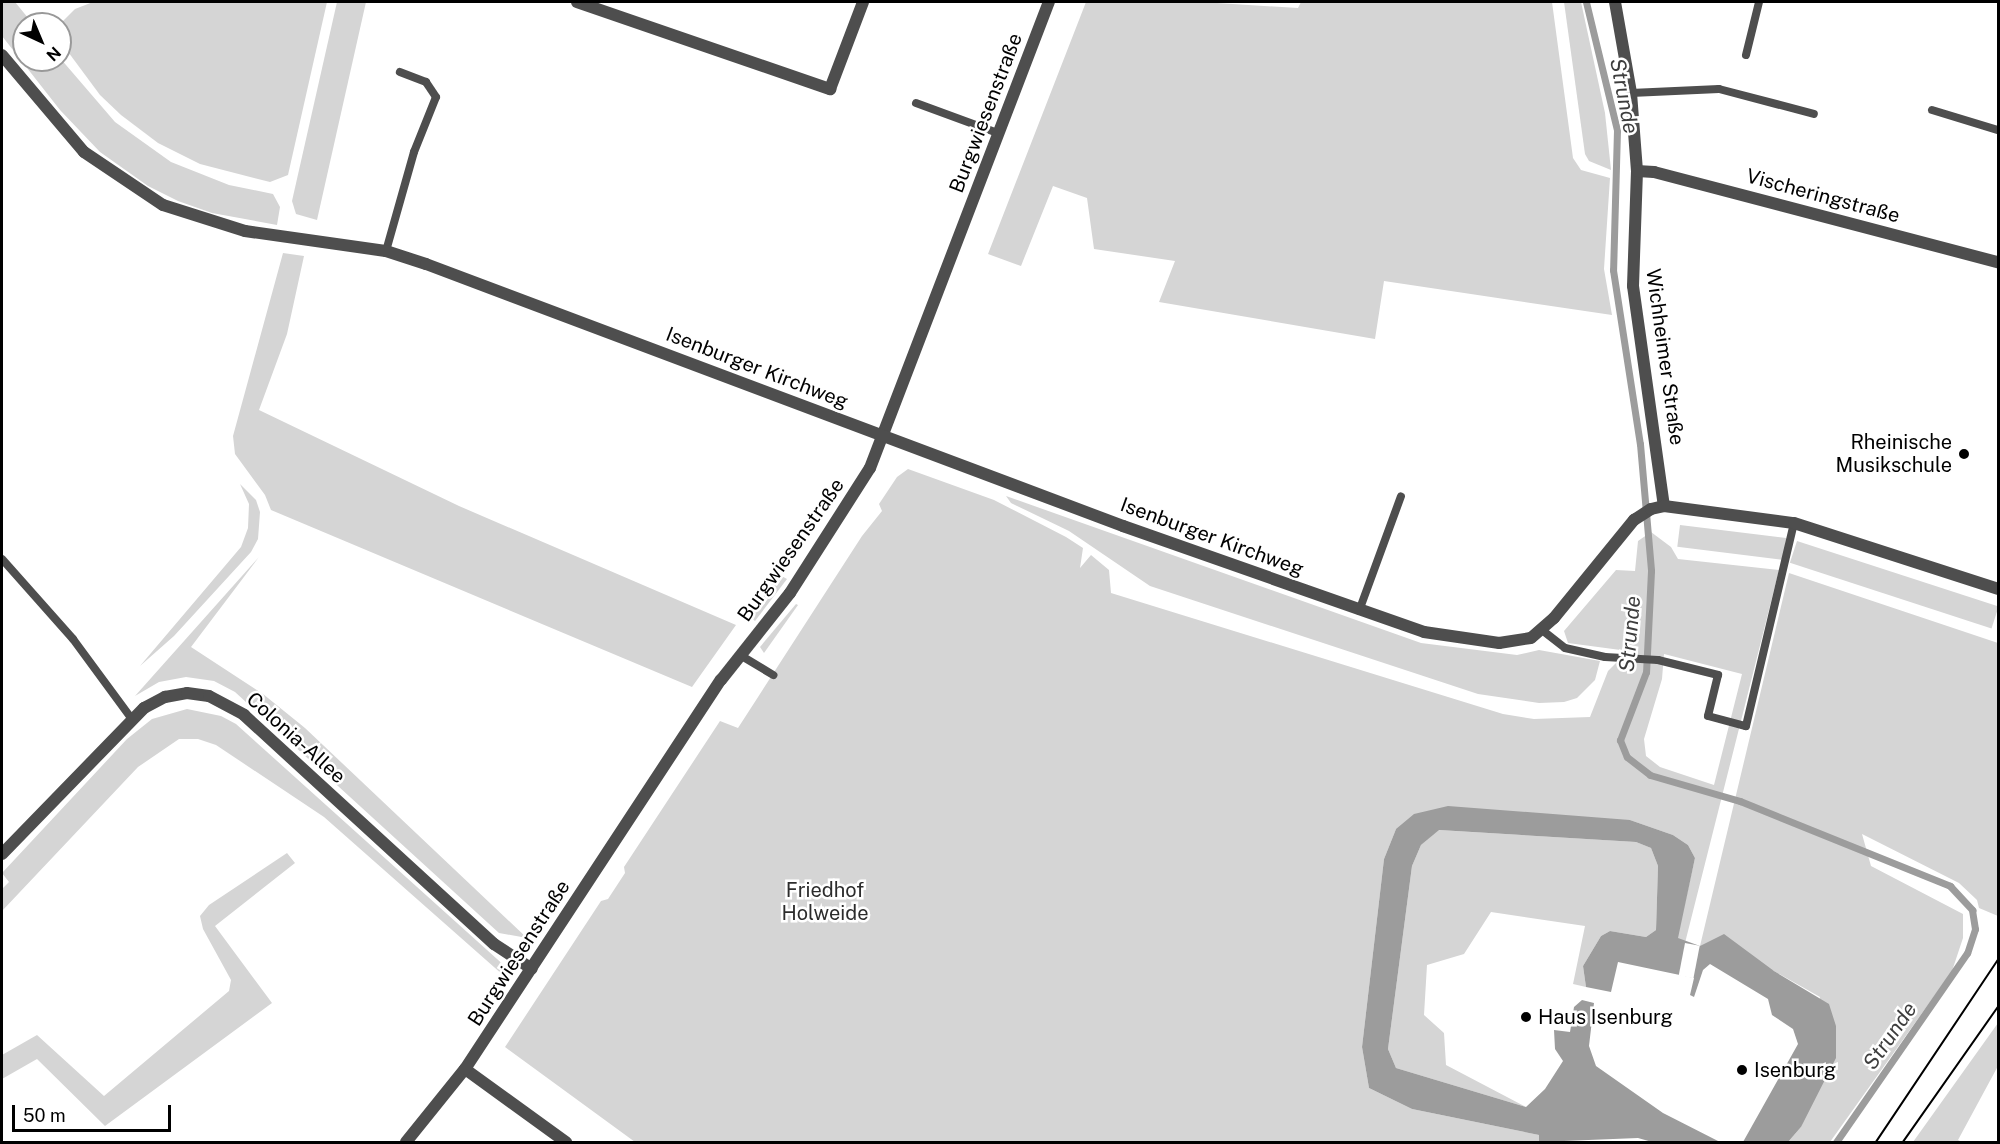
<!DOCTYPE html>
<html>
<head>
<meta charset="utf-8">
<style>
  body { margin:0 }
  #map { position:relative; width:2000px; height:1144px; overflow:hidden; background:#fff; font-family:"Public Sans",sans-serif }
  div>[style] { position:absolute }
  .green>* { inset:0; background:#d5d5d5; transform-origin:0 0 }
  .water>* { inset:0; background:#9c9c9c }
  .pier>* { inset:0; background:#fff; transform-origin:0 0 }
  .stream>* { height:7px; margin:-3.5px; padding:0 3.5px; transform-origin:3.5px; border-radius:3.5px; background:#9c9c9c }
  .service>* { height:8px; margin:-4px; padding:0 4px; transform-origin:4px; border-radius:4px; background:#4e4e4e }
  .minor>* { height:12px; margin:-6px; padding:0 6px; transform-origin:6px; border-radius:6px; background:#4e4e4e }
  .tertiary>* { height:12px; margin:-6px; padding:0 6px; transform-origin:6px; border-radius:6px; background:#4e4e4e }
  .tram>* { height:1.5px; margin:-0.75px; padding:0 0.75px; transform-origin:0.75px; border-radius:0.75px; background:#000 }
  .dots>* { width:16px; height:16px; translate:-50% -50%; box-sizing:border-box; border:3px solid #fff; border-radius:50% }
  span { translate:-50% -50%; white-space:nowrap; text-align:center; line-height:1.15; -webkit-text-stroke:5px #fff; paint-order:stroke }
  .street-label { font-size:20px; color:#000 }
  .poi-label { font-size:20px; color:#000 }
  .right { translate:-100% -50%; text-align:right }
  .left { translate:0 -50%; text-align:left }
  .park-label { font-size:20px; color:#2c2c2c }
  .water-label { font-size:21px; color:#3d3d3d; font-style:italic }
  .frame { position:absolute; inset:0; border:3px solid #000; pointer-events:none }
  .north { position:absolute; left:12px; top:12px; width:60px; height:60px; box-sizing:border-box; background:#fff; border:2px solid #999; border-radius:50%; rotate:136deg; font-size:16px; font-weight:700; line-height:24px; text-align:center; color:#000 }
  .north::after { content:''; display:block; margin:auto; width:21px; height:27px; background:#000; clip-path:polygon(50% 0,100% 100%,50% 72%,0 100%) }
  .scale { position:absolute; left:12px; top:1105px; width:159px; height:27px; box-sizing:border-box; border:3px solid #000; border-top:0; padding-left:8px; font-size:18px; line-height:21px; white-space:nowrap; color:#000; -webkit-text-stroke:4px #fff; paint-order:stroke }
</style>
</head>
<body>
<div id="map">
  <div class="green">
    <div style="clip-path:polygon(2px 2px,15px 2px,33px 24px,24px 24px,24px 60px,60px 58px,115px 122px,171px 162px,229px 185px,273px 194px,280px 207px,277px 225px,212px 213px,178px 201px,148px 186px,100px 152px,60px 110px,2px 36px)"></div>
    <div style="clip-path:polygon(93px 2px,327px 2px,288px 175px,270px 182px,200px 164px,158px 143px,121px 115px,100px 95px,60px 41px,61px 23px,75px 9px)"></div>
    <div style="clip-path:polygon(337px 2px,366px 2px,317px 220px,296px 214px,292px 201px)"></div>
    <div style="clip-path:polygon(1086px 2px,1201px 2px,1298px 8px,1301px 2px,1552px 2px,1573px 158px,1581px 170px,1610px 178px,1604px 269px,1612px 315px,1384px 281px,1375px 339px,1159px 302px,1175px 261px,1094px 249px,1087px 198px,1053px 186px,1021px 266px,988px 254px)"></div>
    <div style="clip-path:polygon(1564px 2px,1581px 2px,1605px 113px,1611px 170px,1589px 161px,1585px 154px)"></div>
    <div style="clip-path:polygon(283px 253px,304px 256px,287px 334px,259px 410px,459px 506px,736px 625px,692px 687px,271px 510px,265px 495px,235px 454px,233px 436px)"></div>
    <div style="clip-path:polygon(evenodd,908px 469px,994px 500px,1066px 537px,1083px 548px,1080px 568px,1091px 555px,1109px 570px,1111px 593px,1503px 714px,1534px 719px,1590px 717px,1608px 671px,1628px 651px,1568px 643px,1564px 631px,1616px 570px,1635px 571px,1638px 541px,1651px 532px,1671px 547px,1678px 559px,1779px 570px,1685px 943px,1677px 938px,1695px 858px,1688px 845px,1673px 835px,1630px 820px,1396px 829px,1384px 859px,1362px 1047px,1369px 1088px,1412px 1109px,1539px 1135px,1539px 1142px,635px 1142px,505px 1047px,601px 901px,608px 899px,625px 873px,624px 867px,720px 721px,738px 728px,862px 536px,882px 511px,879px 504px,897px 477px,908px 469px,1664px 654px,1742px 674px,1714px 785px,1660px 767px,1646px 756px,1644px 739px,1662px 679px,1664px 654px)"></div>
    <div style="clip-path:polygon(240px 484px,256px 500px,260px 512px,258px 539px,251px 552px,174px 636px,140px 666px,241px 547px,248px 528px,249px 504px)"></div>
    <div style="clip-path:polygon(1006px 496px,1421px 643px,1517px 655px,1539px 650px,1600px 661px,1595px 680px,1577px 698px,1564px 702px,1539px 703px,1478px 694px,1150px 586px,1069px 531px,1011px 503px)"></div>
    <div style="left:1680px;top:525px;width:107px;height:22px;rotate:7deg"></div>
    <div style="left:1797px;top:541px;width:212px;height:23px;rotate:18deg"></div>
    <div style="clip-path:polygon(259px 557px,191px 647px,263px 694px,305px 728px,527px 938px,499px 933px,235px 692px,214px 681px,186px 677px,159px 682px,135px 696px)"></div>
    <div style="clip-path:polygon(1789px 573px,1998px 643px,1998px 916px,1979px 908px,1977px 900px,1959px 883px,1862px 834px,1871px 866px,1963px 914px,1963px 938px,1952px 971px,1830px 1142px,1788px 1142px,1801px 1127px,1820px 997px,1774px 971px,1700px 946px)"></div>
    <div style="clip-path:polygon(778px 574px,787px 579px,755px 621px,750px 617px)"></div>
    <div style="clip-path:polygon(796px 604px,798px 605px,764px 653px,760px 647px)"></div>
    <div style="clip-path:polygon(187px 709px,221px 716px,236px 724px,507px 968px,503px 975px,324px 817px,216px 745px,198px 739px,179px 739px,138px 767px,2px 911px,2px 889px,9px 882px,2px 873px,127px 739px,152px 719px)"></div>
    <div style="clip-path:polygon(1438px 830px,1636px 842px,1651px 848px,1658px 866px,1656px 930px,1646px 937px,1610px 931px,1601px 936px,1583px 966px,1586px 987px,1573px 984px,1585px 926px,1491px 912px,1464px 954px,1427px 965px,1424px 1015px,1444px 1033px,1446px 1065px,1526px 1107px,1396px 1068px,1388px 1049px,1412px 866px,1421px 845px)"></div>
    <div style="clip-path:polygon(287px 853px,295px 863px,215px 926px,272px 1003px,105px 1126px,37px 1059px,2px 1079px,2px 1055px,37px 1035px,104px 1096px,229px 991px,231px 980px,203px 929px,200px 916px,209px 905px)"></div>
    <div style="clip-path:polygon(1998px 1023px,1998px 1066px,1958px 1140px,1962px 1142px,1913px 1142px)"></div>
  </div>
  <div class="water">
    <div style="clip-path:polygon(1448px 806px,1630px 820px,1673px 835px,1688px 845px,1695px 858px,1678px 938px,1700px 946px,1724px 934px,1774px 971px,1829px 1004px,1836px 1026px,1836px 1058px,1801px 1127px,1788px 1142px,1743px 1142px,1798px 1044px,1793px 1029px,1772px 1015px,1768px 999px,1710px 964px,1703px 970px,1694px 997px,1690px 995px,1694px 978px,1618px 962px,1611px 992px,1586px 987px,1583px 966px,1601px 936px,1610px 931px,1646px 937px,1656px 930px,1658px 866px,1651px 848px,1636px 842px,1439px 830px,1421px 845px,1412px 866px,1388px 1049px,1396px 1068px,1526px 1107px,1545px 1089px,1563px 1061px,1555px 1049px,1554px 1030px,1570px 1032px,1574px 1007px,1582px 1000px,1594px 1003px,1589px 1046px,1596px 1066px,1663px 1113px,1720px 1142px,1652px 1142px,1638px 1138px,1539px 1142px,1539px 1135px,1412px 1109px,1369px 1088px,1362px 1047px,1384px 859px,1396px 829px,1414px 814px)"></div>
  </div>
  <div class="pier">
    <div style="left:1685px;top:943px;width:15px;height:33px;rotate:11deg"></div>
  </div>
  <div class="stream">
    <div style="left:1586px;top:2px;width:132px;rotate:76.4deg"></div>
    <div style="left:1617px;top:130px;width:140px;rotate:91.6deg"></div>
    <div style="left:1613px;top:270px;width:176px;rotate:81.2deg"></div>
    <div style="left:1640px;top:444px;width:127px;rotate:85deg"></div>
    <div style="left:1651px;top:571px;width:101px;rotate:92.8deg"></div>
    <div style="left:1646px;top:672px;width:73px;rotate:110.9deg"></div>
    <div style="left:1620px;top:740px;width:18px;rotate:68deg"></div>
    <div style="left:1627px;top:757px;width:29px;rotate:38deg"></div>
    <div style="left:1650px;top:775px;width:94px;rotate:16.1deg"></div>
    <div style="left:1740px;top:801px;width:227px;rotate:22deg"></div>
    <div style="left:1950px;top:886px;width:33px;rotate:47deg"></div>
    <div style="left:1972px;top:910px;width:19px;rotate:81deg"></div>
    <div style="left:1975px;top:929px;width:25px;rotate:108deg"></div>
    <div style="left:1967px;top:953px;width:230px;rotate:124.7deg"></div>
  </div>
  <div class="service">
    <div style="left:1746px;top:55px;width:55px;rotate:-76.2deg"></div>
    <div style="left:1631px;top:93px;width:88px;rotate:-2.6deg"></div>
    <div style="left:1719px;top:89px;width:98px;rotate:14.7deg"></div>
    <div style="left:916px;top:103px;width:87px;rotate:20.1deg"></div>
    <div style="left:1932px;top:110px;width:69px;rotate:16.9deg"></div>
    <div style="left:386px;top:251px;width:103px;rotate:-74.2deg"></div>
    <div style="left:414px;top:152px;width:59px;rotate:-68.2deg"></div>
    <div style="left:436px;top:97px;width:18px;rotate:-124deg"></div>
    <div style="left:426px;top:82px;width:28px;rotate:-159deg"></div>
    <div style="left:2px;top:559px;width:107px;rotate:48.4deg"></div>
    <div style="left:73px;top:639px;width:98px;rotate:53.7deg"></div>
    <div style="left:1359px;top:611px;width:122px;rotate:-69.9deg"></div>
    <div style="left:1542px;top:630px;width:29px;rotate:38deg"></div>
    <div style="left:1565px;top:648px;width:41px;rotate:12.7deg"></div>
    <div style="left:1605px;top:657px;width:53px;rotate:3.2deg"></div>
    <div style="left:1658px;top:660px;width:62px;rotate:14deg"></div>
    <div style="left:1718px;top:675px;width:42px;rotate:103.7deg"></div>
    <div style="left:1708px;top:716px;width:39px;rotate:15deg"></div>
    <div style="left:1746px;top:726px;width:209px;rotate:-76.7deg"></div>
    <div style="left:740px;top:655px;width:39px;rotate:31deg"></div>
  </div>
  <div class="minor">
    <div style="left:577px;top:2px;width:268px;rotate:19deg"></div>
    <div style="left:830px;top:89px;width:93px;rotate:-69.2deg"></div>
    <div style="left:1615px;top:2px;width:92px;rotate:80deg"></div>
    <div style="left:1631px;top:93px;width:78px;rotate:85.6deg"></div>
    <div style="left:1637px;top:171px;width:115px;rotate:92deg"></div>
    <div style="left:1633px;top:286px;width:222px;rotate:82deg"></div>
    <div style="left:1637px;top:171px;width:17px;rotate:3deg"></div>
    <div style="left:1654px;top:172px;width:356px;rotate:14.7deg"></div>
    <div style="left:2px;top:854px;width:204px;rotate:-45.8deg"></div>
    <div style="left:144px;top:708px;width:24px;rotate:-28deg"></div>
    <div style="left:165px;top:697px;width:22px;rotate:-10deg"></div>
    <div style="left:187px;top:693px;width:22px;rotate:8deg"></div>
    <div style="left:209px;top:696px;width:40px;rotate:28deg"></div>
    <div style="left:244px;top:715px;width:339px;rotate:42.5deg"></div>
    <div style="left:494px;top:944px;width:45px;rotate:33.3deg"></div>
    <div style="left:465px;top:1069px;width:125px;rotate:35.9deg"></div>
    <div style="left:406px;top:1142px;width:94px;rotate:-51.1deg"></div>
    <div style="left:465px;top:1069px;width:466px;rotate:-56.7deg"></div>
    <div style="left:721px;top:680px;width:111px;rotate:-51.6deg"></div>
    <div style="left:790px;top:593px;width:148px;rotate:-57.4deg"></div>
    <div style="left:870px;top:468px;width:499px;rotate:-69deg"></div>
  </div>
  <div class="tertiary">
    <div style="left:2px;top:55px;width:127px;rotate:49.8deg"></div>
    <div style="left:84px;top:152px;width:95px;rotate:33.9deg"></div>
    <div style="left:163px;top:205px;width:86px;rotate:17.6deg"></div>
    <div style="left:245px;top:231px;width:142px;rotate:8.1deg"></div>
    <div style="left:386px;top:251px;width:42px;rotate:18deg"></div>
    <div style="left:426px;top:264px;width:745px;rotate:20.6deg"></div>
    <div style="left:1123px;top:526px;width:319px;rotate:19.4deg"></div>
    <div style="left:1424px;top:632px;width:76px;rotate:8.3deg"></div>
    <div style="left:1499px;top:643px;width:32px;rotate:-9deg"></div>
    <div style="left:1531px;top:638px;width:30px;rotate:-41deg"></div>
    <div style="left:1554px;top:618px;width:127px;rotate:-50.8deg"></div>
    <div style="left:1634px;top:520px;width:20px;rotate:-33deg"></div>
    <div style="left:1651px;top:509px;width:13px;rotate:-13deg"></div>
    <div style="left:1664px;top:506px;width:131px;rotate:7.5deg"></div>
    <div style="left:1794px;top:523px;width:214px;rotate:17.9deg"></div>
  </div>
  <div class="tram">
    <div style="left:1876px;top:1142px;width:219px;rotate:-56.2deg"></div>
    <div style="left:1903px;top:1142px;width:165px;rotate:-54.9deg"></div>
  </div>
  <div class="dots">
    <div style="left:1964px;top:454px;background:#000"></div>
    <div style="left:1526px;top:1017px;background:#000"></div>
    <div style="left:1742px;top:1070px;background:#000"></div>
  </div>
  <div class="street-label">
    <span style="left:986px;top:113px;rotate:-69deg">Burgwiesenstraße</span>
    <span style="left:1823px;top:196px;rotate:15deg">Vischeringstraße</span>
    <span style="left:1665px;top:357px;rotate:82deg">Wichheimer Straße</span>
    <span style="left:757px;top:368px;rotate:21deg">Isenburger Kirchweg</span>
    <span style="left:1212px;top:537px;rotate:20deg">Isenburger Kirchweg</span>
    <span style="left:791px;top:550px;rotate:-55deg">Burgwiesenstraße</span>
    <span style="left:296px;top:738px;rotate:42deg">Colonia-Allee</span>
    <span style="left:519px;top:953px;rotate:-57deg">Burgwiesenstraße</span>
  </div>
  <div class="poi-label">
    <span class="right" style="left:1952px;top:454px">Rheinische<br>Musikschule</span>
    <span class="left" style="left:1538px;top:1017px">Haus Isenburg</span>
    <span class="left" style="left:1754px;top:1070px">Isenburg</span>
  </div>
  <div class="park-label">
    <span style="left:825px;top:902px">Friedhof<br>Holweide</span>
  </div>
  <div class="water-label">
    <span style="left:1624px;top:96px;rotate:79deg">Strunde</span>
    <span style="left:1630px;top:634px;rotate:-85deg">Strunde</span>
    <span style="left:1890px;top:1036px;rotate:-55deg">Strunde</span>
  </div>
  <div class="frame"></div>
  <div class="north">N</div>
  <div class="scale">50 m</div>
</div>
</body>
</html>
